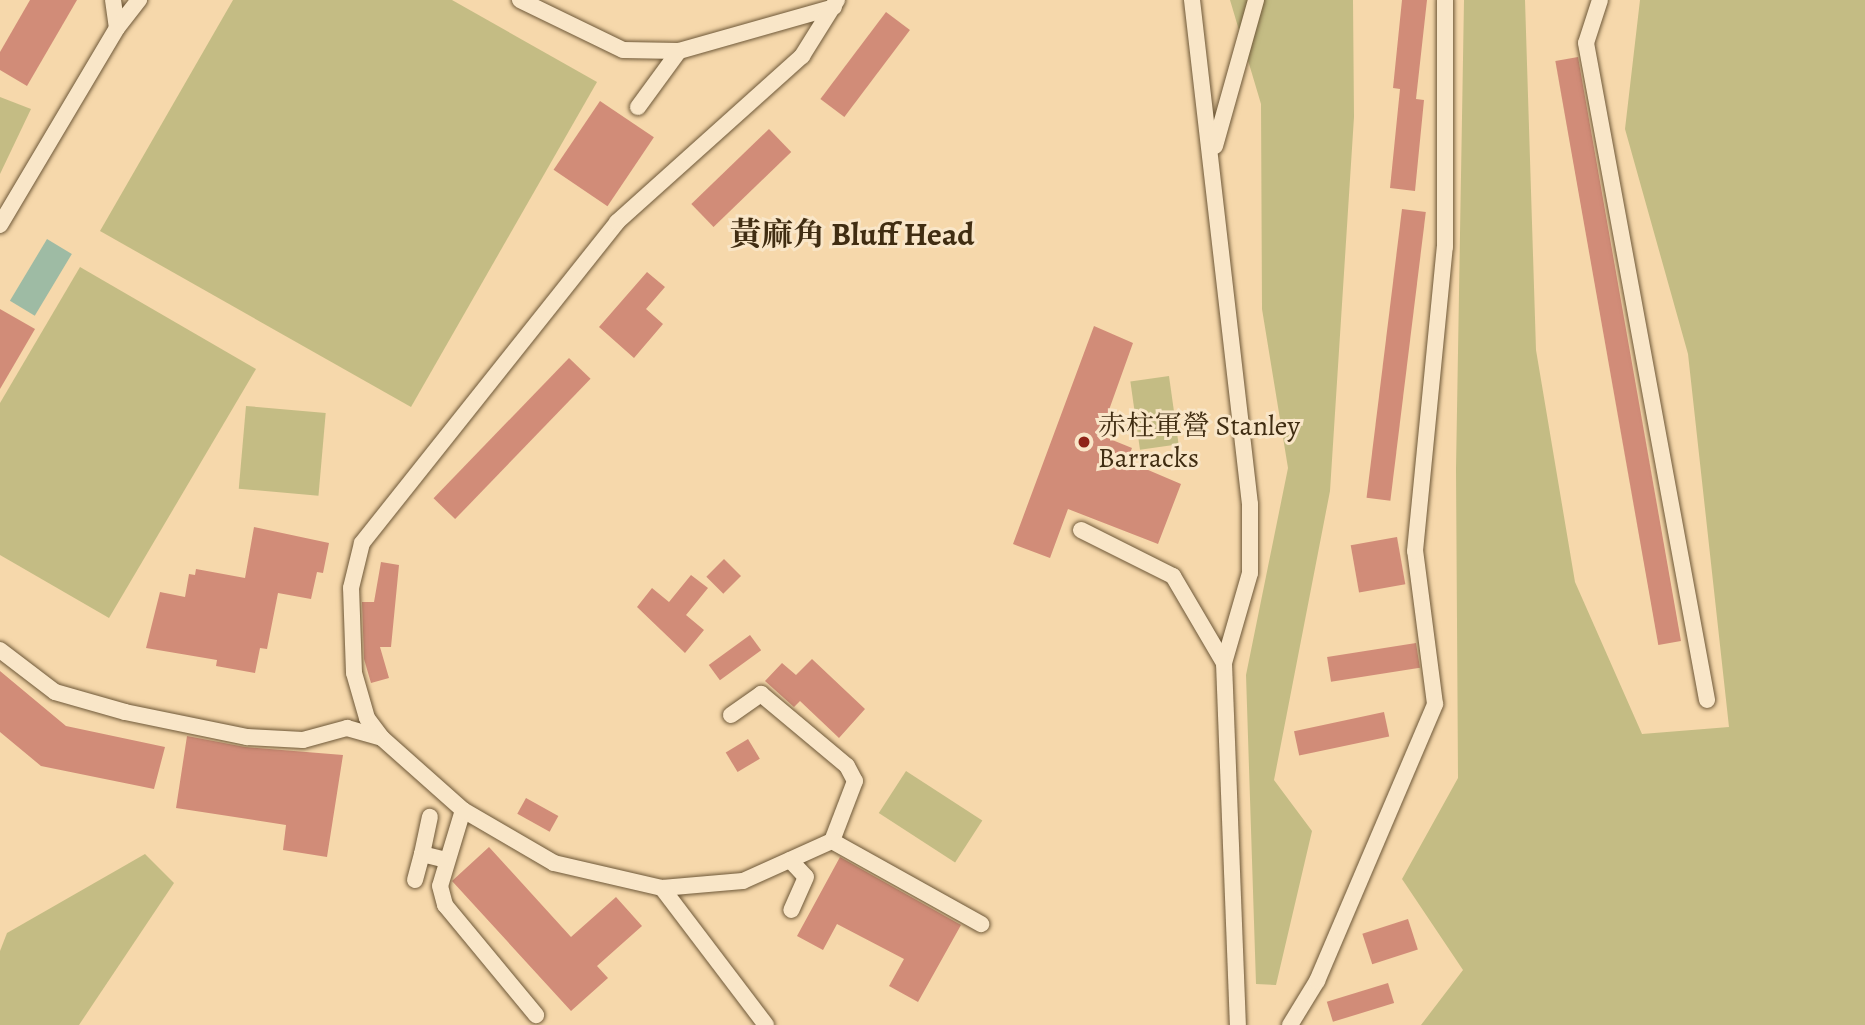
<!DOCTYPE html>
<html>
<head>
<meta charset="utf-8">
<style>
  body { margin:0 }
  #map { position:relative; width:1865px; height:1025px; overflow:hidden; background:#f6d8ab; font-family:Alegreya,"Noto Serif TC",serif }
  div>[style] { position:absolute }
  .green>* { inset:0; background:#c4bc84; transform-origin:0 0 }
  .water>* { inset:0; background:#9ebba4; transform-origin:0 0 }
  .building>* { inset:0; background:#d18c78; transform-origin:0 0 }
  .roads { filter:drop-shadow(0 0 2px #6e5838) drop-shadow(0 0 2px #6e5838) }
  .minor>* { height:16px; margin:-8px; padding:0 8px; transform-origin:8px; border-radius:8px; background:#f9e6c8 }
  .dots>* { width:19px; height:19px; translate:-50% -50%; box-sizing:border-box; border:4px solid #f9e6c8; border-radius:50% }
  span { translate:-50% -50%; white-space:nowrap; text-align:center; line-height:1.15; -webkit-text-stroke:6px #f9e6c8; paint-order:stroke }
  .poi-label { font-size:28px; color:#402d12 }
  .left { translate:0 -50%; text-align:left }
  .quarter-label { font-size:32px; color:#402d12; font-weight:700 }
</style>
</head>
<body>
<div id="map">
  <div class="green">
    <div style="clip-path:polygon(233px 0,452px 0,597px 82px,411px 407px,100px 231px)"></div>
    <div style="clip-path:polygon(1230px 0,1353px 0,1354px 117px,1330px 491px,1274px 780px,1312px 831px,1276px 985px,1256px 984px,1246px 675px,1288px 468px,1262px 309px,1261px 104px)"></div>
    <div style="clip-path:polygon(1464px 0,1525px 0,1536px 350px,1575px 582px,1642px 734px,1729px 727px,1688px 354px,1625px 129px,1640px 0,1865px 0,1865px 1025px,1421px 1025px,1463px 970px,1402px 879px,1458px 778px,1456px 469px)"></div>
    <div style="clip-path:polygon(0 97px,31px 109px,0 174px)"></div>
    <div style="clip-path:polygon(80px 267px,256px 369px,109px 618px,0 555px,0 403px)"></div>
    <div style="left:1169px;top:376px;width:69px;height:39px;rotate:82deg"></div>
    <div style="left:246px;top:406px;width:80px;height:83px;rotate:5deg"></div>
    <div style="left:906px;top:771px;width:91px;height:50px;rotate:33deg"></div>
    <div style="clip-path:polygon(145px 854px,174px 883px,79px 1025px,0 1025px,0 951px,7px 933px)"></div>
  </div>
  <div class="water">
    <div style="left:47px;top:239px;width:29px;height:72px;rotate:31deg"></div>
  </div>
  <div class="building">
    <div style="clip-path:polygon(30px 0,77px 0,27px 86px,0 70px,0 52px)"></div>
    <div style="clip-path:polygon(1402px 0,1427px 0,1416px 99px,1424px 100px,1415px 191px,1390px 188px,1400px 89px,1393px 88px)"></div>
    <div style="left:886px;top:12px;width:30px;height:109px;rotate:37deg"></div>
    <div style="left:1578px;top:57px;width:593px;height:23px;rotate:80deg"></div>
    <div style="left:600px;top:101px;width:65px;height:83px;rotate:34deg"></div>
    <div style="left:769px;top:129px;width:32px;height:108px;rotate:46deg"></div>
    <div style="left:1402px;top:209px;width:24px;height:291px;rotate:7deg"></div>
    <div style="clip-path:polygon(647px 272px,665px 287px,646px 309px,663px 324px,634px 358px,599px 327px)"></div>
    <div style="clip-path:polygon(0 309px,35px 329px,0 389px)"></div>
    <div style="clip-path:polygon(1094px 326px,1133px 343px,1100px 435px,1132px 448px,1127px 461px,1181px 484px,1158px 544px,1068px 509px,1050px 558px,1013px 544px)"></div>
    <div style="left:569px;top:358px;width:30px;height:195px;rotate:44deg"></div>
    <div style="clip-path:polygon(254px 527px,329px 543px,323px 573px,317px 572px,311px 599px,278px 593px,267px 649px,260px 648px,255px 673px,216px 666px,217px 660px,146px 648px,160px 592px,185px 597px,189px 574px,195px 575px,196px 569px,245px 578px)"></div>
    <div style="left:1397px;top:537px;width:48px;height:47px;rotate:80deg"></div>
    <div style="left:724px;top:559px;width:24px;height:25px;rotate:45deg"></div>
    <div style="clip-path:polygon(381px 562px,399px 565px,391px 647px,380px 647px,389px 678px,371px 683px,364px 659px,362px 602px,374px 602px)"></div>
    <div style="clip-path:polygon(691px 575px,708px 588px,686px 615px,704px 630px,685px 653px,637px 607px,652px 588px,669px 602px)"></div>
    <div style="left:750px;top:635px;width:19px;height:51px;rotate:54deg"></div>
    <div style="left:1416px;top:643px;width:25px;height:90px;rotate:81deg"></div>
    <div style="clip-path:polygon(812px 659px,865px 709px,839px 738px,800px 701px,794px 707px,765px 681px,782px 663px,796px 675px)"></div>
    <div style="clip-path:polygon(0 671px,66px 726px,165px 747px,154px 789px,41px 766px,0 732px)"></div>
    <div style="left:1384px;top:712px;width:25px;height:92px;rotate:78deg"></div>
    <div style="clip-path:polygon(187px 736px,245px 747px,343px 755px,327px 857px,283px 850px,286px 825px,176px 808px)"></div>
    <div style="left:748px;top:739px;width:23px;height:26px;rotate:59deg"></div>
    <div style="left:526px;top:798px;width:37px;height:18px;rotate:29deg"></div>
    <div style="clip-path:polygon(489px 847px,571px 937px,616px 897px,642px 926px,597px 966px,608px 978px,571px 1011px,452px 881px)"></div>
    <div style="clip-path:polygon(840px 857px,961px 925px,918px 1002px,889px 986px,904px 959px,837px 924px,823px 950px,797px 936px)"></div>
    <div style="left:1408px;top:919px;width:32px;height:48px;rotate:72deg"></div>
    <div style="left:1388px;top:983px;width:21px;height:64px;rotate:73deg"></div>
  </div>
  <div class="roads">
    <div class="minor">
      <div style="left:113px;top:0;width:28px;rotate:82deg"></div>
      <div style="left:520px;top:0;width:114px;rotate:25.9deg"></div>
      <div style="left:623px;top:50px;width:56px;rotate:1deg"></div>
      <div style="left:679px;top:51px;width:161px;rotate:-15.8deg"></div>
      <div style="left:1192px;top:0;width:507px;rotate:83.44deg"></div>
      <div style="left:1250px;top:504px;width:69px;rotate:90deg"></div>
      <div style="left:1250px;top:573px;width:94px;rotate:106.1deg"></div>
      <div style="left:1224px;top:663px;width:362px;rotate:87.8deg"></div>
      <div style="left:1600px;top:0;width:45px;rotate:108deg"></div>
      <div style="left:1586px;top:43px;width:668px;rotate:79.56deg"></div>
      <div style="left:638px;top:107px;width:69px;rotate:-53.8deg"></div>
      <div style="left:1215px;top:146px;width:152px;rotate:-74.3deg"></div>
      <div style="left:0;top:225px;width:229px;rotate:-59.3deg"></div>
      <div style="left:117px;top:28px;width:36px;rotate:-52deg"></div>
      <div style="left:1081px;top:530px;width:103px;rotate:26.6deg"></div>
      <div style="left:1173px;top:576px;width:101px;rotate:59.6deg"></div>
      <div style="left:0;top:650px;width:69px;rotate:37.4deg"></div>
      <div style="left:55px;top:692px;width:73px;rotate:15.9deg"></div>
      <div style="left:125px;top:712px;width:125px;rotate:11.6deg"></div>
      <div style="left:247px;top:737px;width:56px;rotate:3.1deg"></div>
      <div style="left:303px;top:740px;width:46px;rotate:-15.3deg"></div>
      <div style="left:347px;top:728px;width:36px;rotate:16deg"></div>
      <div style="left:731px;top:715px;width:37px;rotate:-35deg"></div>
      <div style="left:761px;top:694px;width:112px;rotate:39.9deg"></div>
      <div style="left:847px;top:766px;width:17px;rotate:62deg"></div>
      <div style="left:855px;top:781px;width:64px;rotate:111deg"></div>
      <div style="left:463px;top:810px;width:79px;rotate:106.8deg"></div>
      <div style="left:440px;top:886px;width:20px;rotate:75deg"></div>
      <div style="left:445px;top:905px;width:143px;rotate:50.4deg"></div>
      <div style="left:422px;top:854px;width:38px;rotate:-78deg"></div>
      <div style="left:790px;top:860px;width:23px;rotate:47deg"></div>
      <div style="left:806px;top:877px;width:36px;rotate:114deg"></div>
      <div style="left:415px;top:880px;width:27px;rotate:-75deg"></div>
      <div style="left:422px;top:854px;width:25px;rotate:14deg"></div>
      <div style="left:662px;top:888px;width:81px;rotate:-4.9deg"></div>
      <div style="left:743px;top:881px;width:98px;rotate:-24.2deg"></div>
      <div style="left:832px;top:841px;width:171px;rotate:29.1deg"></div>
      <div style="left:766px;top:1025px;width:172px;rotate:-127.2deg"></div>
      <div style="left:662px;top:888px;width:111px;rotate:-167deg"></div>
      <div style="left:554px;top:863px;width:105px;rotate:-149.8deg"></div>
      <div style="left:463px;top:810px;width:108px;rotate:-138.4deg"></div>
      <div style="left:382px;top:738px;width:25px;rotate:-127deg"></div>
      <div style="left:367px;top:718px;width:47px;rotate:-106.1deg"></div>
      <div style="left:354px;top:673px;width:85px;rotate:-92deg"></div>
      <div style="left:351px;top:588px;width:46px;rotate:-76.3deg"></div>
      <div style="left:362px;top:543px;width:410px;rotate:-51.5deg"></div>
      <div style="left:617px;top:222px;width:249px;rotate:-41.9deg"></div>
      <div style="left:802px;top:56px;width:66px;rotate:-58deg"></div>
      <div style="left:1290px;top:1025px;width:52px;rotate:-58.5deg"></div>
      <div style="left:1317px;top:981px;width:301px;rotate:-66.9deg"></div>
      <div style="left:1435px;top:704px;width:154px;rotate:-97.4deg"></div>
      <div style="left:1415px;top:551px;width:305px;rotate:-84.4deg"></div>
      <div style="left:1445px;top:247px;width:247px;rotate:-90deg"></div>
    </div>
  </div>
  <div class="dots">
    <div style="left:1084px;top:442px;background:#8f2418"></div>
  </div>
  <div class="poi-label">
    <span class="left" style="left:1098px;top:442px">赤柱軍營 Stanley<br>Barracks</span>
  </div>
  <div class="quarter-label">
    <span style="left:852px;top:234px">黃麻角 Bluff Head</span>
  </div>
</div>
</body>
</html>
